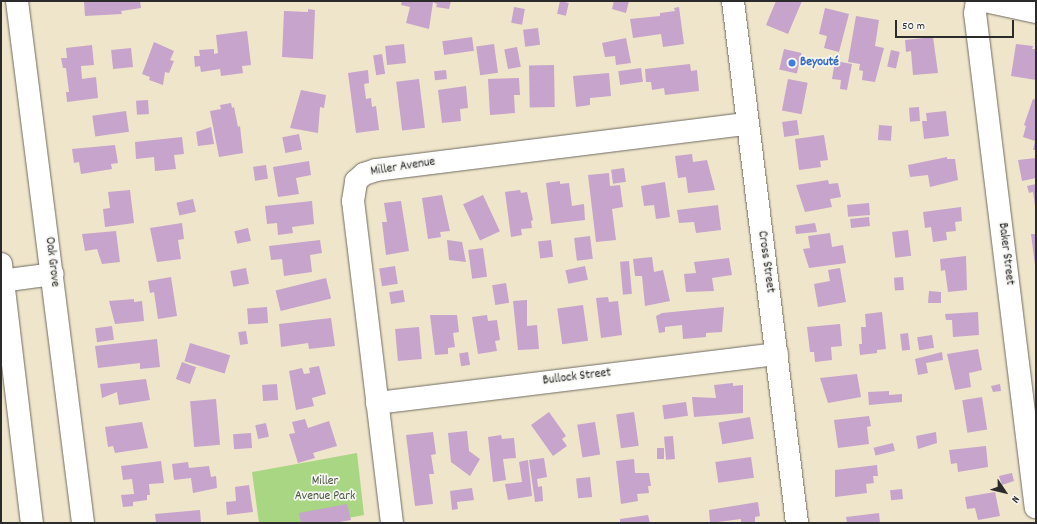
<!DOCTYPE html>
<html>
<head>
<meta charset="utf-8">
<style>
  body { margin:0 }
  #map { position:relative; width:1037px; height:524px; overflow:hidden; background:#efe5ca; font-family:Dekko,sans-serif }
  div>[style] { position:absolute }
  .green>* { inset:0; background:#a9d683 }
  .building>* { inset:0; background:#c6a4cc; transform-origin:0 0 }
  .roads { filter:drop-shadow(0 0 1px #706c63) drop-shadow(0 0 1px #706c63) }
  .minor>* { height:22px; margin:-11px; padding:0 11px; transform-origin:11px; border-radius:11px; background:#fff }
  .major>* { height:22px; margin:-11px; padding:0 11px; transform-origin:11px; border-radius:11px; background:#fff }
  .dots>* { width:11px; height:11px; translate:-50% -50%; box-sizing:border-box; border:2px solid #f6f6f2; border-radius:50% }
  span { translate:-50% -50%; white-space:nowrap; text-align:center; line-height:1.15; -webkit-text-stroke:3.5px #f6f6f2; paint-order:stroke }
  .shop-label { font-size:13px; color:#366cbe; font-weight:700 }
  .left { translate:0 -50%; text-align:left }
  .street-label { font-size:13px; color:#2b2b2b }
  .park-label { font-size:13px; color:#4a5641 }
  .frame { position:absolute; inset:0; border:2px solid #2b2b2b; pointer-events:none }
  .north { position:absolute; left:985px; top:472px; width:40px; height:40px; -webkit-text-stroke:3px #f6f6f2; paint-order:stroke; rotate:125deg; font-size:11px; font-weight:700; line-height:16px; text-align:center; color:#2b2b2b }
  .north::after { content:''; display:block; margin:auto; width:14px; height:18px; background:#2b2b2b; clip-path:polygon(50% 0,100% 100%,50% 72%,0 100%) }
  .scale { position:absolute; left:895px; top:20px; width:119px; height:18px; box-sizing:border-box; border:2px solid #2b2b2b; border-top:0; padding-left:5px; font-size:12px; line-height:14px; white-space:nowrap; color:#2b2b2b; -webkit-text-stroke:3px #f6f6f2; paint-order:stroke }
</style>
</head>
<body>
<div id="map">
  <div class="green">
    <div style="clip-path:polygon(357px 453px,364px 515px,321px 523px,259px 523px,252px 472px)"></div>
  </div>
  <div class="building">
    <div style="clip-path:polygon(84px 1px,140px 1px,141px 8px,121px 11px,122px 14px,85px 16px)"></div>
    <div style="clip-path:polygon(402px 1px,451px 1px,449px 9px,436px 7px,437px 4px,433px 2px,429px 29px,406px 23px,410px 7px,401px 5px)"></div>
    <div style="left:560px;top:1px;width:9px;height:13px;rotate:13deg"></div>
    <div style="clip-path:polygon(614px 1px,629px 1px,626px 13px,612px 9px)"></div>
    <div style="clip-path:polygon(776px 1px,802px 1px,788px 34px,766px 25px)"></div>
    <div style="left:514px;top:7px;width:11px;height:16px;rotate:10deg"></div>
    <div style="clip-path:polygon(679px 7px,684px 44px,663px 47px,661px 34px,633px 38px,630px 19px,660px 16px,660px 13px,675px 11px,674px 8px)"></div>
    <div style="clip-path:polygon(825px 8px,849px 14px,839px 52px,824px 48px,827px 36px,819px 34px)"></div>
    <div style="clip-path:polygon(308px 9px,315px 10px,313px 59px,282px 57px,284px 11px,308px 12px)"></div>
    <div style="clip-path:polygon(856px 16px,879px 20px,875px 46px,884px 48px,875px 82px,862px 80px,863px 71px,859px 70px,860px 64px,848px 62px)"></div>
    <div style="left:538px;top:28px;width:17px;height:15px;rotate:83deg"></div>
    <div style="clip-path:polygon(247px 31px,251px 65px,242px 66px,243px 73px,221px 76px,220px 69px,201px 72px,200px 66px,195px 67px,194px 56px,200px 56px,199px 50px,214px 49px,214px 54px,218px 53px,216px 35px)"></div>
    <div style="left:472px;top:37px;width:14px;height:30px;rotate:82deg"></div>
    <div style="clip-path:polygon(933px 37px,938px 73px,913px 75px,911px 51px,906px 52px,905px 40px)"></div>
    <div style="clip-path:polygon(626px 38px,631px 63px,616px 65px,615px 56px,605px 57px,602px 43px)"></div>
    <div style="clip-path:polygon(154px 42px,174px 51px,170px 60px,174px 61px,169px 73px,165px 72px,163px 85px,149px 80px,150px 77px,142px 74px)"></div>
    <div style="left:404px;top:44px;width:19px;height:19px;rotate:84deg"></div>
    <div style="left:494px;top:44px;width:29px;height:18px;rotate:82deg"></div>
    <div style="clip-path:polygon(1016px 44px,1033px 46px,1032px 49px,1036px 49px,1036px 80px,1011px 76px)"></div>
    <div style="clip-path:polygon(92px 45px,94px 65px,81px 66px,82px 79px,96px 77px,98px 98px,67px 102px,66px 92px,69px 92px,66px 68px,63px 68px,61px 58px,67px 58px,66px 48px)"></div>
    <div style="left:517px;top:47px;width:20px;height:13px;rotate:79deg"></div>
    <div style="left:131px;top:48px;width:19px;height:20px;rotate:84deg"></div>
    <div style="left:784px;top:49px;width:18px;height:21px;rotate:13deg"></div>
    <div style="left:891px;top:50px;width:9px;height:17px;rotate:13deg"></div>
    <div style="left:382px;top:54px;width:20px;height:9px;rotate:81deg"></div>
    <div style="clip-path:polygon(835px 61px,852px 64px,847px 90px,840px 89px,841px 80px,832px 79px)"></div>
    <div style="clip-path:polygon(690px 64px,691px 71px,697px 70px,699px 91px,665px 95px,664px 88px,652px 90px,651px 82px,646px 82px,645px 69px)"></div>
    <div style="left:554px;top:65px;width:42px;height:25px;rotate:89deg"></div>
    <div style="left:641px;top:68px;width:14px;height:23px;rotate:82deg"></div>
    <div style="clip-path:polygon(368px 70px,369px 83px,364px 84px,366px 99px,371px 98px,372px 107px,376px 106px,379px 130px,356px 133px,348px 73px)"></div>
    <div style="left:446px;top:70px;width:9px;height:12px;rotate:84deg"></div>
    <div style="clip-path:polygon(609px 73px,611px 96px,590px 98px,590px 105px,576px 107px,573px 76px)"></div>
    <div style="clip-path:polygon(519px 78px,520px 95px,514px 95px,515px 113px,490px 115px,488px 79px)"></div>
    <div style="left:419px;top:79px;width:49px;height:23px;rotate:83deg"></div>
    <div style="left:788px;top:79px;width:20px;height:32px;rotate:11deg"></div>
    <div style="clip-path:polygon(466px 86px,468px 108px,460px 109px,461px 121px,442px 123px,438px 90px)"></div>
    <div style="clip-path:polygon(301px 90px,326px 95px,324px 108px,320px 107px,318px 133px,290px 128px)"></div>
    <div style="clip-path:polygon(1033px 99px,1036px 100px,1036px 150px,1033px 150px,1035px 141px,1023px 137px,1026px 126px,1024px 125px)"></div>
    <div style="left:148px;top:100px;width:14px;height:12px;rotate:86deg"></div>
    <div style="clip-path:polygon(231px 103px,232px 108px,234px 107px,238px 127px,240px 126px,243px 153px,219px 157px,210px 111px,221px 109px,220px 105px)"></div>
    <div style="left:919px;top:107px;width:14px;height:10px;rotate:86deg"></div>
    <div style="left:126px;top:111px;width:21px;height:34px;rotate:82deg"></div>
    <div style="clip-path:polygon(946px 111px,949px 136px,924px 139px,922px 121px,927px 121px,926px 113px)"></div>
    <div style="left:797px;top:120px;width:15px;height:15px;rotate:82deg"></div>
    <div style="left:879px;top:125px;width:13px;height:15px;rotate:4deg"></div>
    <div style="clip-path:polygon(211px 127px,214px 144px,198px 146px,196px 132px)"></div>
    <div style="left:299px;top:134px;width:16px;height:17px;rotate:79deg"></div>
    <div style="clip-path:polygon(824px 135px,828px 160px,820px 161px,821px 167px,799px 170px,795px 139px)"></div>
    <div style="clip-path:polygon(182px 137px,184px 154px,174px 155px,176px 169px,155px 171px,154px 157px,136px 159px,135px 142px)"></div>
    <div style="clip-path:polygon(115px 145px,118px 163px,111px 164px,112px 169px,81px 174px,79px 162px,74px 163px,72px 149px)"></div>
    <div style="clip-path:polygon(692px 154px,693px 162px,707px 160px,715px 190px,688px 193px,686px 177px,678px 178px,675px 156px)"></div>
    <div style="clip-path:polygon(947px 157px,947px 159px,955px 159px,958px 180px,930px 187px,928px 175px,910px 177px,908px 165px)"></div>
    <div style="clip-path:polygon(1036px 158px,1036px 178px,1022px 181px,1018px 160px)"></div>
    <div style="clip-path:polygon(309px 161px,311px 175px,296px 178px,299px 194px,278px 197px,273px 167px)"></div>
    <div style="left:266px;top:165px;width:14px;height:13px;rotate:82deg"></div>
    <div style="left:624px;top:168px;width:14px;height:13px;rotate:82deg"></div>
    <div style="clip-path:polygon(609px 173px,610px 186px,620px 185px,623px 207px,612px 209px,616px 240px,596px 242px,588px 175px)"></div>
    <div style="clip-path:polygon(828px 180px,829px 184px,838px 183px,841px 197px,830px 199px,832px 207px,805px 212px,796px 185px)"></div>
    <div style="clip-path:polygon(560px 181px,560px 184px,569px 183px,572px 206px,584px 204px,585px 220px,551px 224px,546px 183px)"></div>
    <div style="clip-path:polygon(665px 182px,670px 217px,656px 219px,654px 205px,644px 206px,641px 186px)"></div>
    <div style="clip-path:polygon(1036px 184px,1036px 206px,1035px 206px,1033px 192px,1029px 193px,1027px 186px)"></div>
    <div style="clip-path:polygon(130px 190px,134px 223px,105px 227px,103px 209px,110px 208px,108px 192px)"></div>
    <div style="clip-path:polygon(520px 190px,521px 193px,527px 192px,533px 220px,531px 221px,532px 228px,521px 229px,522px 235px,511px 237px,505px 192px)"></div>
    <div style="clip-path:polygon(442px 195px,450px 231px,440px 232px,441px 237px,428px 239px,422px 198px)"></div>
    <div style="left:483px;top:195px;width:40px;height:22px;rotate:65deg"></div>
    <div style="left:193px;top:199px;width:13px;height:17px;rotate:77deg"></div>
    <div style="clip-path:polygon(312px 201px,314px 224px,292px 227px,293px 233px,278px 235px,277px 223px,267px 224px,265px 206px)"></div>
    <div style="clip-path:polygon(401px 201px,409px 251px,386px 255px,382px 222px,387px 222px,384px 203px)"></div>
    <div style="left:869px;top:203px;width:12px;height:22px;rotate:85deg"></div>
    <div style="clip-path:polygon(718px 205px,721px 230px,696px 233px,694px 222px,679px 223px,677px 210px)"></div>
    <div style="clip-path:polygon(961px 207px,962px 221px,955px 222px,956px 231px,946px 232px,947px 240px,933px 242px,931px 227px,925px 228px,923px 212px)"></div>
    <div style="left:869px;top:217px;width:9px;height:19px;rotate:84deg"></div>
    <div style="clip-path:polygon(182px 223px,184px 239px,178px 240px,181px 259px,157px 262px,150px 228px)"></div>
    <div style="clip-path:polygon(815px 223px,817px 232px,796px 234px,795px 226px)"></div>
    <div style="left:248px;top:228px;width:13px;height:14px;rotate:77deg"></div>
    <div style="left:908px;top:230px;width:26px;height:16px;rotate:83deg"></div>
    <div style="clip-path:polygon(116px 231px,120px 262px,102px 264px,97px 249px,85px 251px,82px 234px)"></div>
    <div style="clip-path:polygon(830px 233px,832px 247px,843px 245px,846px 263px,809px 268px,803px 249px,810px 248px,808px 236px)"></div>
    <div style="clip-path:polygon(1031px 234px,1036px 234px,1036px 265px,1035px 265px)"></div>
    <div style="left:590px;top:236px;width:23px;height:16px;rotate:83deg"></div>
    <div style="clip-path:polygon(320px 240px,322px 253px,310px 255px,312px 272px,284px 276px,282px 259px,271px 260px,269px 246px)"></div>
    <div style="clip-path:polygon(447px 240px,462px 242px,466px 262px,449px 260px)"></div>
    <div style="left:551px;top:240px;width:17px;height:13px;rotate:83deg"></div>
    <div style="left:483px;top:248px;width:29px;height:15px;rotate:82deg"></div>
    <div style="clip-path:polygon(966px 256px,967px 290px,948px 292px,945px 270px,941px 271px,940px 259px)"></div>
    <div style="clip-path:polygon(652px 257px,654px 272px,663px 270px,670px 301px,645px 306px,642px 276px,635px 276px,633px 259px)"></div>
    <div style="clip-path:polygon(729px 258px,732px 275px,712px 278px,714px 291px,686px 292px,684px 274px,696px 273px,694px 262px)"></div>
    <div style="left:629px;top:261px;width:33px;height:9px;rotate:85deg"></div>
    <div style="left:395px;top:266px;width:18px;height:16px;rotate:81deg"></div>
    <div style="left:585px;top:266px;width:14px;height:20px;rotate:78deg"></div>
    <div style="left:246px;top:268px;width:16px;height:16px;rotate:79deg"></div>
    <div style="clip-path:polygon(840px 268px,846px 302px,818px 307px,814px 284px,830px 281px,828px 270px)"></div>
    <div style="clip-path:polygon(171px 277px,177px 316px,158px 319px,154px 292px,150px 293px,148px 281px)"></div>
    <div style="left:903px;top:277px;width:13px;height:9px;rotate:86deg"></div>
    <div style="left:326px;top:278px;width:21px;height:52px;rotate:76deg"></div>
    <div style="left:506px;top:283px;width:20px;height:14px;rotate:81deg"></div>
    <div style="left:403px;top:290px;width:12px;height:14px;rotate:81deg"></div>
    <div style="clip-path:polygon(929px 291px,941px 292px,941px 303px,928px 303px)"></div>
    <div style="clip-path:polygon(608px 297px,609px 302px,618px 301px,622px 335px,601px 338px,596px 298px)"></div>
    <div style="clip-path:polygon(134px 299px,134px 302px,142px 301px,144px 321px,115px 324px,109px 301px)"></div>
    <div style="clip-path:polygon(527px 300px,527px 326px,537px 325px,539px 349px,518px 350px,513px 301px)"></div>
    <div style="left:583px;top:305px;width:36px;height:26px;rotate:82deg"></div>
    <div style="left:267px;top:307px;width:16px;height:20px;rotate:86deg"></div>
    <div style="clip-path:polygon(724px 307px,722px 332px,706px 333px,706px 337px,683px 339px,682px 325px,665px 327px,665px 332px,659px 333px,656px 316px,662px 313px)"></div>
    <div style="clip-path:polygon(882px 312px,886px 349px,877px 350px,877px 353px,860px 355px,859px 344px,862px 344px,861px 327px,866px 327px,865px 314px)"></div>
    <div style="clip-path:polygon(978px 312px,979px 335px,953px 337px,952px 320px,946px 320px,945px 314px)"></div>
    <div style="clip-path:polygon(430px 315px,457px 315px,459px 332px,453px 333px,455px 347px,448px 348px,448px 354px,435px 355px)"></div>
    <div style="clip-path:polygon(487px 315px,488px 321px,497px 320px,500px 340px,495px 341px,497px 351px,478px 354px,472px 317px)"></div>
    <div style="clip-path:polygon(331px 318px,335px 346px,309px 349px,308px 343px,281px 347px,279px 324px)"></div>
    <div style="clip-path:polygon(840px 324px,842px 346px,831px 347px,832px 360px,815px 362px,814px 352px,810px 352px,807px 327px)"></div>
    <div style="left:112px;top:326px;width:14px;height:17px;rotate:82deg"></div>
    <div style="left:419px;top:327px;width:32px;height:24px;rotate:85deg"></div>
    <div style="left:246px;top:331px;width:13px;height:8px;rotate:81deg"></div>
    <div style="left:908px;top:333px;width:17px;height:8px;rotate:83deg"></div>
    <div style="left:932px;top:335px;width:13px;height:15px;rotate:81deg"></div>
    <div style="clip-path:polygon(157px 339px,160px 367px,140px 369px,140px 363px,98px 368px,95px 346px)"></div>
    <div style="left:190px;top:343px;width:42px;height:19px;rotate:17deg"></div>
    <div style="clip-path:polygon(978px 349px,982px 370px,969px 373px,971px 387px,955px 390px,947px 354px)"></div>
    <div style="left:468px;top:352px;width:13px;height:9px;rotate:81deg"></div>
    <div style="clip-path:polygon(942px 352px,943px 360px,926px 363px,928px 373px,918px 375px,915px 359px)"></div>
    <div style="left:182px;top:362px;width:15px;height:18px;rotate:20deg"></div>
    <div style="clip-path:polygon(319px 366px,326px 394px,312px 398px,314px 406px,296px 410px,289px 371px,302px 368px,304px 374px,310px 373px,309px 368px)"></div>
    <div style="clip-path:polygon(857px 374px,861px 397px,828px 403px,820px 378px)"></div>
    <div style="clip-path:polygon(146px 379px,150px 400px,119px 405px,117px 392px,102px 398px,100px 384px)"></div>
    <div style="clip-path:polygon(733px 383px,733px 386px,743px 385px,743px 413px,694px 417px,692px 397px,716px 398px,714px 385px)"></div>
    <div style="left:277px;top:384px;width:16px;height:15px;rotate:86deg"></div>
    <div style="clip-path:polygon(1000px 384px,1001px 391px,993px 392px,991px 386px)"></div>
    <div style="clip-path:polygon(889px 391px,889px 395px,902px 394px,902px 402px,869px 405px,868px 392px)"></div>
    <div style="left:982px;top:397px;width:33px;height:20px;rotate:81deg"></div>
    <div style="left:216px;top:399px;width:46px;height:26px;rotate:85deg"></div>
    <div style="left:686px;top:402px;width:14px;height:24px;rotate:82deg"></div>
    <div style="clip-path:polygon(549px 412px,566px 436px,562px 439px,567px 446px,553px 456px,531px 425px)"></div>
    <div style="left:634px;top:412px;width:34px;height:18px;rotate:82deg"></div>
    <div style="clip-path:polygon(869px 416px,871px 426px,867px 427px,869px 444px,838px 448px,834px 420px)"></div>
    <div style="left:750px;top:417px;width:22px;height:32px;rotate:80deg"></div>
    <div style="clip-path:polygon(305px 419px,308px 428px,329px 421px,337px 446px,313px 453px,315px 458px,298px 463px,289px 434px,295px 433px,292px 422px)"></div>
    <div style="clip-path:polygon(142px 422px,148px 448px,115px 453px,113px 446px,108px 447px,105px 427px)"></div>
    <div style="left:595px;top:422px;width:33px;height:18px;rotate:81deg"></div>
    <div style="left:266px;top:423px;width:14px;height:11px;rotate:78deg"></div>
    <div style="clip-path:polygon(467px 431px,469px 451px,480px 459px,470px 476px,451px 462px,448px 433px)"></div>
    <div style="clip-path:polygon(433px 432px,436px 454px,431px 455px,434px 474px,429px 474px,433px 504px,415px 506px,406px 435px)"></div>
    <div style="clip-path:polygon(936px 432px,937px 443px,918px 449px,916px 436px)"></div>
    <div style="left:251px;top:433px;width:15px;height:18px;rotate:86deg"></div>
    <div style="clip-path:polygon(501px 435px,502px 439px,514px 438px,516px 458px,503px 459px,506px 480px,493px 482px,488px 437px)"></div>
    <div style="left:673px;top:436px;width:23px;height:9px;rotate:85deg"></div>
    <div style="left:893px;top:443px;width:8px;height:20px;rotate:76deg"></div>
    <div style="clip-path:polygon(986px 446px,988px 467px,958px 472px,957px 463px,951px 464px,949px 450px)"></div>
    <div style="left:657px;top:448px;width:7px;height:11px"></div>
    <div style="left:751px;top:457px;width:21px;height:36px;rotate:82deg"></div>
    <div style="clip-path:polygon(544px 458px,547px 477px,537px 479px,538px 487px,542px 486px,543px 501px,535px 502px,529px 460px)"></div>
    <div style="clip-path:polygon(634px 459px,635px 473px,649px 473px,651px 486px,648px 486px,649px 493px,637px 494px,638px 501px,621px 504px,616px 461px)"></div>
    <div style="clip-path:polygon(528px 460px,532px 496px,508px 500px,505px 484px,522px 482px,519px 462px)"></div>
    <div style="clip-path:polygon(161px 461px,164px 483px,149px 484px,150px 495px,147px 495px,147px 500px,133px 502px,133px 506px,123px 507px,121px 495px,134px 494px,132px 479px,123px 480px,121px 466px)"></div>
    <div style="clip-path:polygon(188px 462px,189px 468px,209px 466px,211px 477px,216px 476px,217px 488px,193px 493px,191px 478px,174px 480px,172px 464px)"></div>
    <div style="clip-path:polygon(877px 465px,878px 476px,873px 476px,874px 483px,866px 484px,867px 493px,835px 497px,835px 470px)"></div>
    <div style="clip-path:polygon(1012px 473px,1014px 481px,1002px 485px,999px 476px)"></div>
    <div style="left:590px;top:477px;width:20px;height:14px;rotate:84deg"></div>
    <div style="clip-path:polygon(249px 485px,253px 512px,227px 515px,226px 502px,236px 501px,235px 487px)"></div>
    <div style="clip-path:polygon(472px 488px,474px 500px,457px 502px,458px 509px,452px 510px,450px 491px)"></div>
    <div style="left:902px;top:489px;width:10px;height:12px;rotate:84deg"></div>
    <div style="clip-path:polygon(995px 492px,1000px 516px,978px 520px,975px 508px,967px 509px,965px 497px)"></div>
    <div style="clip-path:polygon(758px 502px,760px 516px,755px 517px,755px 523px,741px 523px,741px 519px,710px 523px,709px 510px)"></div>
    <div style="clip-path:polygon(347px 504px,351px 520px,334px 523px,301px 523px,299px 513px)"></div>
    <div style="clip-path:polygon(200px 510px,201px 523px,156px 523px,155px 514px)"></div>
    <div style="clip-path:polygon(879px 513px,880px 523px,847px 523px,846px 517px)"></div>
    <div style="clip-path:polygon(648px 515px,650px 523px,620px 523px,620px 519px)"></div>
  </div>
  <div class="roads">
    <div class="minor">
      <div style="left:17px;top:1px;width:526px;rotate:82.79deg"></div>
      <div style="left:733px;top:1px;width:526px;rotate:83.01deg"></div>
      <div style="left:977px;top:1px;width:12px;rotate:99deg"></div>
      <div style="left:975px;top:13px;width:498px;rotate:83deg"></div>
      <div style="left:1px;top:264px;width:261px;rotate:83.2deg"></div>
      <div style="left:1px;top:281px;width:52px;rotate:-7.7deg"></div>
      <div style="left:377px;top:403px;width:403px;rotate:-7deg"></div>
      <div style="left:392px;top:523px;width:324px;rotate:-96.9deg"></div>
      <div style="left:353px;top:201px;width:20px;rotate:-81deg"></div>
      <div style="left:356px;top:181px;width:11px;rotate:-41deg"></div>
      <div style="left:364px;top:174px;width:13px;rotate:-18deg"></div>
      <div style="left:376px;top:170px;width:374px;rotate:-7.1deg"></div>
    </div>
    <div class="major">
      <div style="left:985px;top:1px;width:52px;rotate:12.2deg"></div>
    </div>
  </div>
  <div class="dots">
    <div style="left:792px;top:63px;background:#3f7fe0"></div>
  </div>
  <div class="shop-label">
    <span class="left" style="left:800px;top:63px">Beyouté</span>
  </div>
  <div class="street-label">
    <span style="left:403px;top:168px;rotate:-9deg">Miller Avenue</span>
    <span style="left:1005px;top:254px;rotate:83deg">Baker Street</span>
    <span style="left:51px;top:262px;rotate:83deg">Oak Grove</span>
    <span style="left:765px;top:262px;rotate:82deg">Cross Street</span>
    <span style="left:577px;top:378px;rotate:-7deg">Bullock Street</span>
  </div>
  <div class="park-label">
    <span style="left:325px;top:490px">Miller<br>Avenue Park</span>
  </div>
  <div class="frame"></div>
  <div class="north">N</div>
  <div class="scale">50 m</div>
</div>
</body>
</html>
